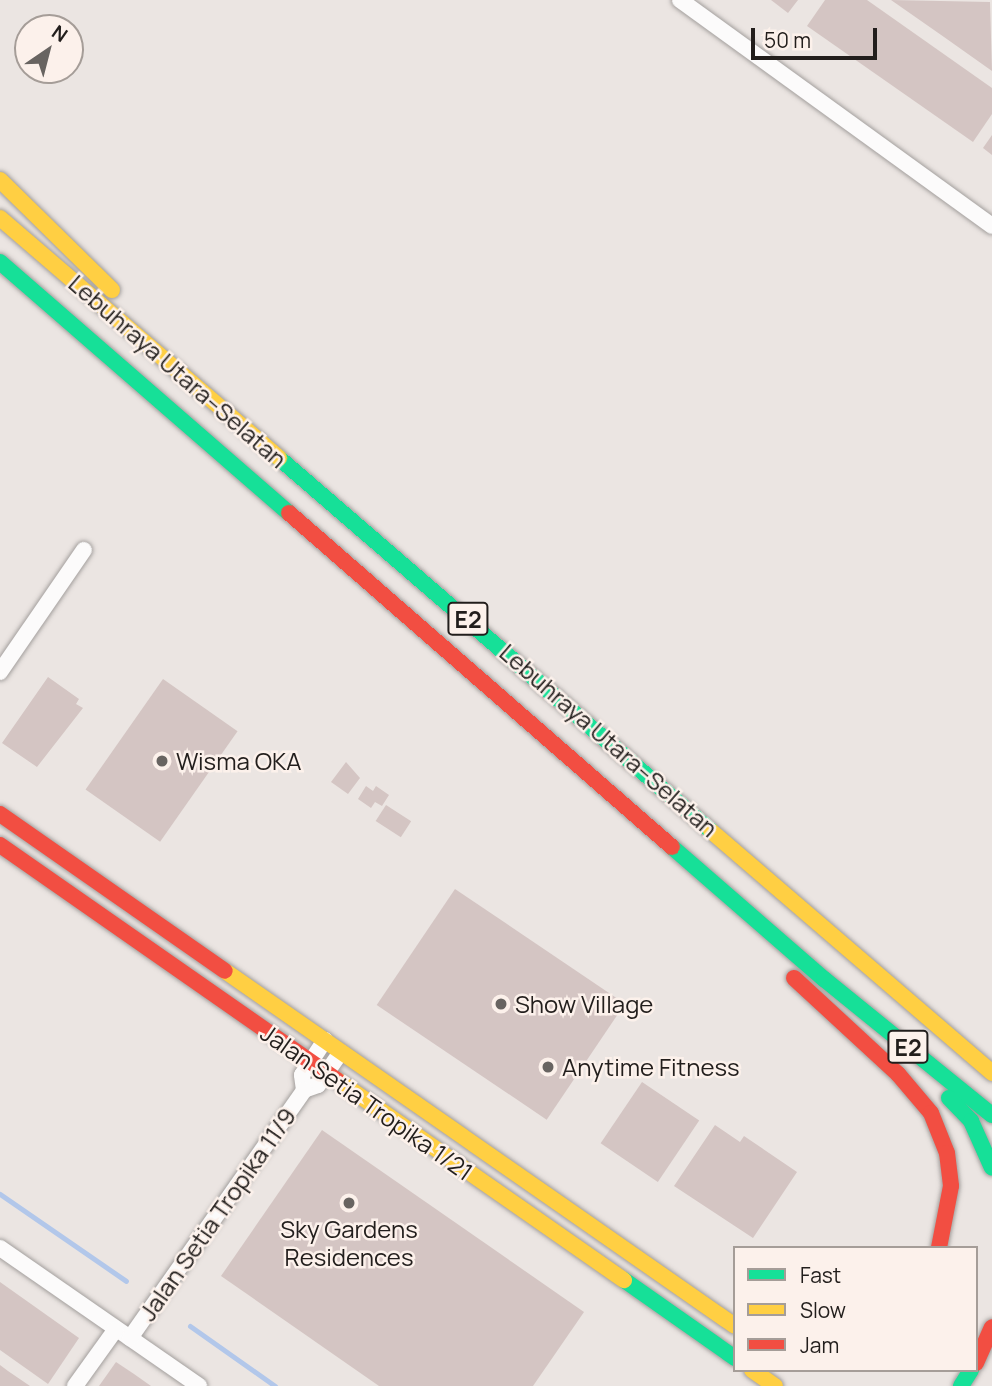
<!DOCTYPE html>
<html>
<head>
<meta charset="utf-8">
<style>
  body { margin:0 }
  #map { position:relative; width:992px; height:1386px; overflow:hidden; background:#ebe5e2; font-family:Manrope,sans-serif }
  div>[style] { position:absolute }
  .stream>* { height:5px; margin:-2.5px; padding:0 2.5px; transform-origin:2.5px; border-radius:2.5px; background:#b2c7ea }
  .building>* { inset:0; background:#d4c5c3; transform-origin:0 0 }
  .roads { filter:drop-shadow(0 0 2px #a39f9d) drop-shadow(0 0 2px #a39f9d) }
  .street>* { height:16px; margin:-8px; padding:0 8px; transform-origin:8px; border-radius:8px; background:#fcfbfb }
  .fast>* { height:16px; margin:-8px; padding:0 8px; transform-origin:8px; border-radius:8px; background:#16e098 }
  .slow>* { height:16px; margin:-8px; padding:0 8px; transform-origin:8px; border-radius:8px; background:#ffcf43 }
  .jam>* { height:16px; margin:-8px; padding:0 8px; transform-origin:8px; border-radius:8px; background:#f24e42 }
  .dots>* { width:19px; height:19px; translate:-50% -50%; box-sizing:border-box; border:4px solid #fcf1eb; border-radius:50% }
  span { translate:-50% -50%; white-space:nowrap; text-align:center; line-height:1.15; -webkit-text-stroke:5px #fcf1eb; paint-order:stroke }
  .shield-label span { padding:2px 5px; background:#fcf1eb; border:2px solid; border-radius:5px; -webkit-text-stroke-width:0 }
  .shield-label { font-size:23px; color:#221e1c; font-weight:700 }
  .street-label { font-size:24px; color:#221e1c }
  .poi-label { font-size:24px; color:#221e1c }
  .left { translate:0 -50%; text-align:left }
  .legend { position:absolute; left:733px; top:1246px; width:245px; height:126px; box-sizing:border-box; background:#fcf1eb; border:2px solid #a59d98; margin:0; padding:9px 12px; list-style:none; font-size:21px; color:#221e1c }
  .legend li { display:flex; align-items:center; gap:14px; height:35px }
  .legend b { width:35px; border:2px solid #a59d98 }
  .north { position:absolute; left:14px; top:14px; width:70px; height:70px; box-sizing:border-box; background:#fcf1eb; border:2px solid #a59d98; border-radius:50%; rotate:35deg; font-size:19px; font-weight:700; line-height:28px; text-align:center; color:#221e1c }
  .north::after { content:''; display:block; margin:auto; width:24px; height:32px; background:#686461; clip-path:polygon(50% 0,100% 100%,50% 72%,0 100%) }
  .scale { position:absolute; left:751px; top:28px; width:126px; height:32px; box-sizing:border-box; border:4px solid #221e1c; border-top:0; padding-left:9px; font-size:21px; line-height:24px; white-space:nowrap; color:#221e1c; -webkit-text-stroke:5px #fcf1eb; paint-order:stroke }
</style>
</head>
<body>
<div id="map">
  <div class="stream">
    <div style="left:0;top:1194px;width:153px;rotate:34.6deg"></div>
    <div style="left:190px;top:1326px;width:104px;rotate:35.2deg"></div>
  </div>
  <div class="building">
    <div style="clip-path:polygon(771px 0,798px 0,788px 13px)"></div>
    <div style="clip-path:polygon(825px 0,867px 0,992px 88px,992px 114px,973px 142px,807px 26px)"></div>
    <div style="clip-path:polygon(891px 0,990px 2px,992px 71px,944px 37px)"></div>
    <div style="clip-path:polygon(992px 135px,992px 155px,983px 148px)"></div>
    <div style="clip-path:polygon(48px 677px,79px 699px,76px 704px,83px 708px,37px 767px,2px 743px)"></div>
    <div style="left:163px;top:679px;width:91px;height:135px;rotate:35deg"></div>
    <div style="clip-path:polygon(346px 762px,360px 778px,348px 794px,331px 782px)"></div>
    <div style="clip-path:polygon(366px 786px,373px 791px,376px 786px,389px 795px,382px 806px,375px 802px,371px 808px,358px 799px)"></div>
    <div style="left:386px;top:805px;width:30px;height:19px;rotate:33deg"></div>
    <div style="left:455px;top:889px;width:205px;height:140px;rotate:34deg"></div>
    <div style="left:642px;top:1082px;width:69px;height:74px;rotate:34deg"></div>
    <div style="clip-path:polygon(715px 1125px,740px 1142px,744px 1136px,797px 1172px,753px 1238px,674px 1186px)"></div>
    <div style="clip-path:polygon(322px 1130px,584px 1312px,533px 1386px,379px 1386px,221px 1276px)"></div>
    <div style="clip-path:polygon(0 1282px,79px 1338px,48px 1384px,0 1350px)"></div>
    <div style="clip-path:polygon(116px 1362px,134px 1374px,151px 1386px,99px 1386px)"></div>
    <div style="clip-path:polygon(0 1365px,8px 1371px,30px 1386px,0 1386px)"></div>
  </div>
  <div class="roads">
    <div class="street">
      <div style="left:680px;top:0;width:385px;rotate:35.9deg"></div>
      <div style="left:0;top:672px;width:148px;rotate:-55.5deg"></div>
      <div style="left:304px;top:1090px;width:15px;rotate:-98deg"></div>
      <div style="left:302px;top:1075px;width:42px;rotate:-56.7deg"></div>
      <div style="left:304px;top:1090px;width:15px;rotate:-20deg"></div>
      <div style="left:318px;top:1085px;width:40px;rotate:-55.1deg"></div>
      <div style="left:0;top:1248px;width:242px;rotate:34.7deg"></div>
      <div style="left:130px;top:1338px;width:303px;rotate:-54.9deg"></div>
      <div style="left:75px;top:1386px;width:70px;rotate:-54.3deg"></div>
    </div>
    <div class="fast">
      <div style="left:0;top:262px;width:383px;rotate:41deg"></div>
      <div style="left:279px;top:458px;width:571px;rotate:40.81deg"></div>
      <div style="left:672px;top:847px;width:201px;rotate:41deg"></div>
      <div style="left:824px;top:979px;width:216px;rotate:39deg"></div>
      <div style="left:949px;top:1098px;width:32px;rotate:46deg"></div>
      <div style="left:971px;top:1121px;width:51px;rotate:65.9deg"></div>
      <div style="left:624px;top:1280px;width:136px;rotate:35.1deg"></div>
      <div style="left:961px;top:1386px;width:19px;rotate:-58deg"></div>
    </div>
    <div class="slow">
      <div style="left:0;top:180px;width:157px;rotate:44.5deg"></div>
      <div style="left:0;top:218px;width:368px;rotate:40.7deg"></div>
      <div style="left:711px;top:831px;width:371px;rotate:40.7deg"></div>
      <div style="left:225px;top:971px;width:621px;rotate:34.84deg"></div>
      <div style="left:337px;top:1080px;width:350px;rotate:34.9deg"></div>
      <div style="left:752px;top:1370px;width:28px;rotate:35deg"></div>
    </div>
    <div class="jam">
      <div style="left:289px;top:513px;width:508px;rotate:41.09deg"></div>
      <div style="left:0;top:814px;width:274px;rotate:34.9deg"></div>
      <div style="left:0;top:845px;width:411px;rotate:34.9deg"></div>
      <div style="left:794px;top:978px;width:142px;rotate:42.7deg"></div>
      <div style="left:898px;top:1074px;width:51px;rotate:49.8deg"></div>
      <div style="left:931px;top:1113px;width:43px;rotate:68.2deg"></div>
      <div style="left:947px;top:1153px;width:33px;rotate:83deg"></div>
      <div style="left:951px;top:1186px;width:63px;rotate:101deg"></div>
      <div style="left:976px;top:1363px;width:39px;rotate:-66deg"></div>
    </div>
  </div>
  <div class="dots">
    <div style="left:162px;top:761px;background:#686461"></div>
    <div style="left:501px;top:1004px;background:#686461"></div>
    <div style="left:548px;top:1067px;background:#686461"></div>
    <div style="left:349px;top:1203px;background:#686461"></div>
  </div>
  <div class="shield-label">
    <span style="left:468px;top:619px">E2</span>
    <span style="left:908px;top:1047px">E2</span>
  </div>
  <div class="street-label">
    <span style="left:178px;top:371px;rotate:41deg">Lebuhraya Utara–Selatan</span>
    <span style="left:609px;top:740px;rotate:41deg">Lebuhraya Utara–Selatan</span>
    <span style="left:367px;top:1102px;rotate:35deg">Jalan Setia Tropika 1/21</span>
    <span style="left:217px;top:1214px;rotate:-55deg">Jalan Setia Tropika 11/9</span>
  </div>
  <div class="poi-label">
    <span class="left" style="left:176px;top:761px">Wisma OKA</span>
    <span class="left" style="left:515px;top:1004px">Show Village</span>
    <span class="left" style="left:562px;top:1067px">Anytime Fitness</span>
    <span style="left:349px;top:1243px">Sky Gardens<br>Residences</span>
  </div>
  <ul class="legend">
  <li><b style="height:9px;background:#16e098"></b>Fast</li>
  <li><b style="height:9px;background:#ffcf43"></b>Slow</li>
  <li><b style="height:9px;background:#f24e42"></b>Jam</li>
  </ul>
  <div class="north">N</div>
  <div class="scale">50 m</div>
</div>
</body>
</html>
